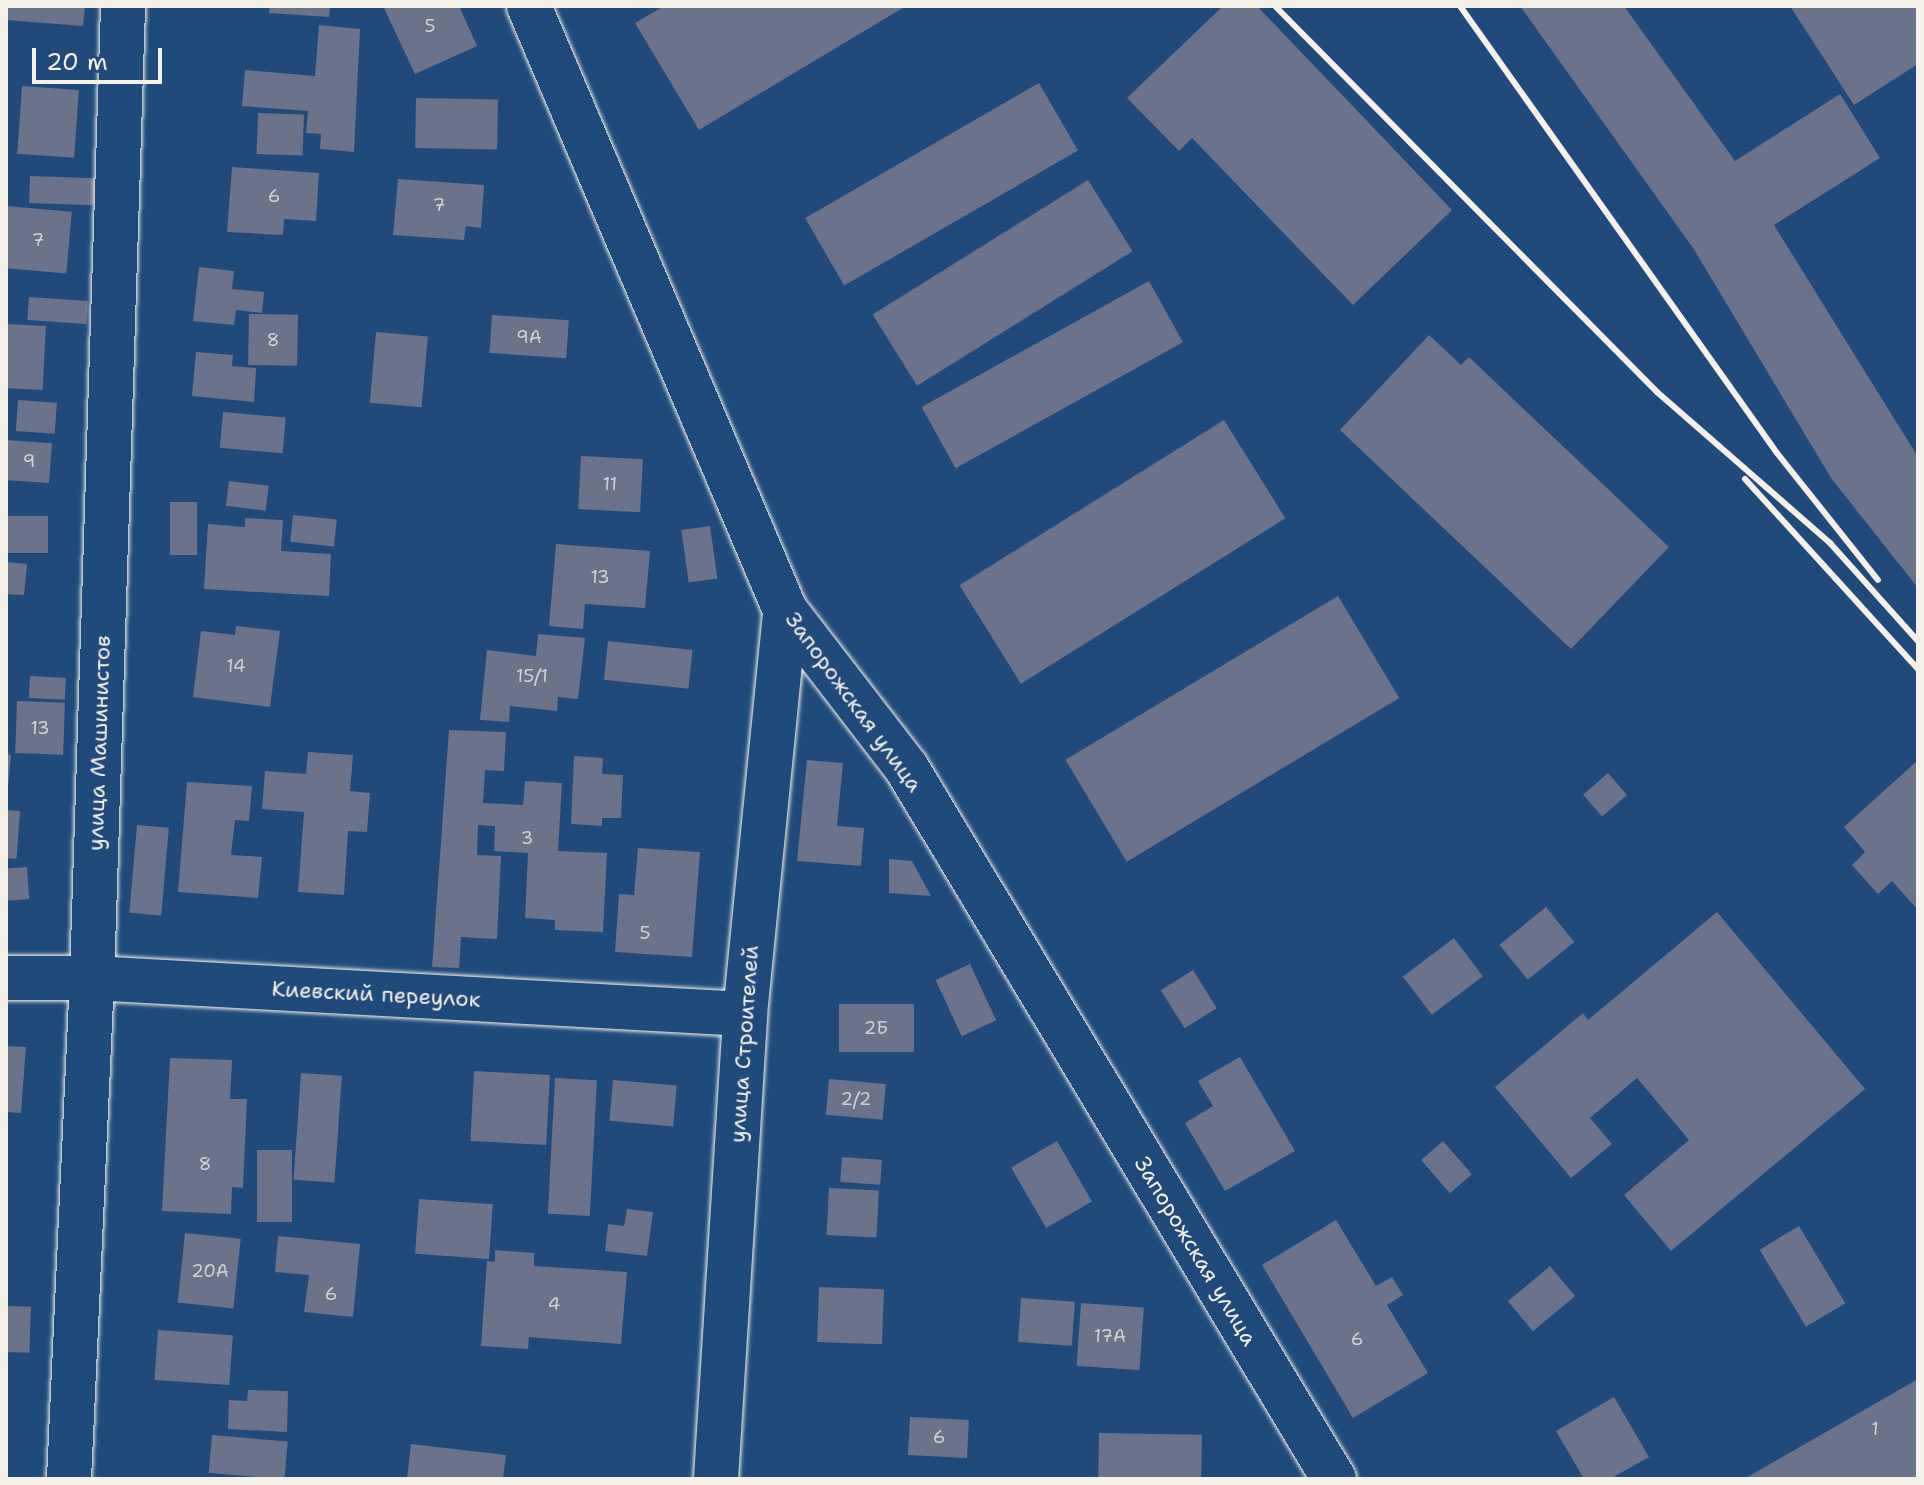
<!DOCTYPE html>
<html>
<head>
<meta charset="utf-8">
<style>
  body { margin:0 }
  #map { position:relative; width:1924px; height:1485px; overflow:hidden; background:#1f4a7a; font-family:"Shantell Sans",sans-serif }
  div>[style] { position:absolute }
  .building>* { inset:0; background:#6a738a; transform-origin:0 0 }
  .roads { filter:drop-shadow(0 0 2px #f4f1e8) drop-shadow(0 0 2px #f4f1e8) }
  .minor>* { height:44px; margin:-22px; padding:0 22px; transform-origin:22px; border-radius:22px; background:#1f4a7a }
  .rail>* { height:6px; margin:-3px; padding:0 3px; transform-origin:3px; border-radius:3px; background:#f4f1e8 }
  span { translate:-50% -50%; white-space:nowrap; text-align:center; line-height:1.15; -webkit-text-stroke:6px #1f4a7a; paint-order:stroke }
  .number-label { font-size:18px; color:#d2d2d0 }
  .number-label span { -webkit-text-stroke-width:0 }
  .street-label { font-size:22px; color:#f4f1e8 }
  .frame { position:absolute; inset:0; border:8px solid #f4f1e8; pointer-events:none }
  .scale { position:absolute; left:32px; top:48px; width:130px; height:36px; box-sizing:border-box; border:4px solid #f4f1e8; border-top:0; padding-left:10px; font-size:24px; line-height:28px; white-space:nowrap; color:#f4f1e8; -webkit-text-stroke:6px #1f4a7a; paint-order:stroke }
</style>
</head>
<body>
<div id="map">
  <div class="building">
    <div style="clip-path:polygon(6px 6px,85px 6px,83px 26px,6px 20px)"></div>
    <div style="clip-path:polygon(270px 6px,330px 6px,329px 17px,269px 13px)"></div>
    <div style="clip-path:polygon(383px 6px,459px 6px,477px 46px,415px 74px)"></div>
    <div style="clip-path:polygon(664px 6px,906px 6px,699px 130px,635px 23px)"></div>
    <div style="clip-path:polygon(1223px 6px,1257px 6px,1452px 210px,1353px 305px,1192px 138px,1179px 151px,1127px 98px)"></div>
    <div style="clip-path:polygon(1520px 6px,1624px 6px,1735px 161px,1840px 94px,1880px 158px,1774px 225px,1918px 457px,1918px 588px,1831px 478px,1693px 248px)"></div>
    <div style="clip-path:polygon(1790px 6px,1918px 6px,1918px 64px,1854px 105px)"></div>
    <div style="clip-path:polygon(319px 25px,360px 29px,354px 152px,320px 149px,321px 134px,306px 133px,308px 111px,242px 106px,245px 70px,315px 76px)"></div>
    <div style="left:1039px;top:83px;width:78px;height:270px;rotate:60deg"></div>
    <div style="left:22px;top:86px;width:57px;height:68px;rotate:4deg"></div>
    <div style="left:416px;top:98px;width:82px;height:50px;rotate:1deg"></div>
    <div style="left:258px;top:113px;width:46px;height:41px;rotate:2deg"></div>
    <div style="clip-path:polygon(232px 167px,319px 173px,316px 221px,284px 219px,283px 235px,227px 232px)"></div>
    <div style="left:30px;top:176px;width:65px;height:27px;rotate:2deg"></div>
    <div style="clip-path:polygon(398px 179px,484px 185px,481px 228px,466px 226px,464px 240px,393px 235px)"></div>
    <div style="left:1088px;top:180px;width:84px;height:254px;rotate:58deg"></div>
    <div style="left:6px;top:206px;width:66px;height:62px;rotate:5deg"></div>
    <div style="clip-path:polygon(199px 267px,234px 271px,232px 289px,264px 292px,262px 313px,236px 310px,234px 325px,193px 321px)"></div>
    <div style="left:1149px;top:281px;width:70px;height:260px;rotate:61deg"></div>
    <div style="left:29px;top:297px;width:59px;height:23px;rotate:4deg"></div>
    <div style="left:249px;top:314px;width:49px;height:51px;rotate:1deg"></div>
    <div style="left:492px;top:315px;width:77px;height:38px;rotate:4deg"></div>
    <div style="left:6px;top:324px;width:40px;height:64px;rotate:3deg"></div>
    <div style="left:376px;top:332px;width:52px;height:71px;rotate:5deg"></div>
    <div style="clip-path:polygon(1429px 335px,1461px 365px,1469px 357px,1669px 547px,1571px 649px,1340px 430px)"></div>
    <div style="clip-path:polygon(196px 352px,233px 355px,232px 366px,256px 368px,254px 402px,192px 396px)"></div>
    <div style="left:18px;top:400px;width:39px;height:31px;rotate:4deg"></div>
    <div style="left:223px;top:412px;width:63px;height:36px;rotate:5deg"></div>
    <div style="left:1224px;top:420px;width:116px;height:312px;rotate:58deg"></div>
    <div style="left:6px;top:440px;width:46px;height:40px;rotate:4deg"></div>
    <div style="left:581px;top:456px;width:62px;height:53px;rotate:3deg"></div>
    <div style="left:229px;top:481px;width:40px;height:25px;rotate:7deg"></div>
    <div style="left:170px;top:502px;width:27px;height:53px"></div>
    <div style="left:293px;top:515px;width:44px;height:27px;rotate:6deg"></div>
    <div style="left:6px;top:516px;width:42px;height:37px"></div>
    <div style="clip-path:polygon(245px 518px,283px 520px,281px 551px,331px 554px,329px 596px,204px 589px,208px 524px,245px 527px)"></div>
    <div style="left:710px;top:526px;width:53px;height:29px;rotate:82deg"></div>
    <div style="clip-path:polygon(556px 544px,650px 551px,645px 608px,585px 604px,583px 629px,549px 626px)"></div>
    <div style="clip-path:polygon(6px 562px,27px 564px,24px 595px,6px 594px)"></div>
    <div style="left:1338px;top:596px;width:119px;height:318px;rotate:59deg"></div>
    <div style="clip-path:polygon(236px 626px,280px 631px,270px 707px,193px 697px,201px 631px,235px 635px)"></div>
    <div style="clip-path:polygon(538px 634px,585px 638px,578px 699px,558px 697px,557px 711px,510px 706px,509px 722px,480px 720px,487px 650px,536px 656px)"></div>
    <div style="left:608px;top:641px;width:85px;height:39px;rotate:6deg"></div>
    <div style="left:30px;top:676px;width:36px;height:22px;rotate:3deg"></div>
    <div style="left:17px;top:701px;width:48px;height:52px;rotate:2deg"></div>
    <div style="clip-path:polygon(449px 730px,506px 732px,504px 771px,485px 770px,483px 803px,523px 805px,525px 781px,562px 783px,558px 851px,607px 853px,603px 932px,555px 930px,555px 920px,525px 918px,528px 853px,494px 851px,495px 826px,478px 825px,477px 855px,501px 856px,497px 939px,461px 937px,459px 968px,432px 967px)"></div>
    <div style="clip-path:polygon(308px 752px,353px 755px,350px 791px,370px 793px,367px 832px,348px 831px,344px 895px,298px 892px,304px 812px,262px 809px,265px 771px,306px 774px)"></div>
    <div style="clip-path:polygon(6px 754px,11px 755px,8px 787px,6px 787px)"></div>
    <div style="clip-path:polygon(574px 756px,603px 758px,602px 774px,623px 775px,621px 818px,602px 818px,602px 826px,571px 824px)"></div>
    <div style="clip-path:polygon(807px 760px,843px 763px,837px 826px,864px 828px,861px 866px,797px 861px)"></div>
    <div style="clip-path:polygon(1918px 760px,1918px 910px,1892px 881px,1878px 894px,1852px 865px,1865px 852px,1844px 827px)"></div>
    <div style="left:1608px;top:773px;width:29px;height:33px;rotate:49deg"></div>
    <div style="clip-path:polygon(187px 782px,252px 786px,249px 821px,235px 820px,231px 855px,262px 857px,258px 898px,178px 892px)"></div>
    <div style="left:6px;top:810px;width:14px;height:48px;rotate:4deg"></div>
    <div style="left:137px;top:825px;width:32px;height:88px;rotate:5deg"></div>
    <div style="clip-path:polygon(638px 848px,700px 852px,692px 957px,615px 952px,619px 894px,634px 895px)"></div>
    <div style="clip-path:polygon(889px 859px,912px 861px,931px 896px,889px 893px)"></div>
    <div style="left:27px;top:867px;width:32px;height:21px;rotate:86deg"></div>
    <div style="left:1546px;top:907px;width:45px;height:60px;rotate:51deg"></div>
    <div style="clip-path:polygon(1717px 912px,1865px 1089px,1671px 1251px,1624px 1195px,1689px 1140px,1637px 1078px,1590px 1118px,1612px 1144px,1571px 1178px,1495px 1087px,1583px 1013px,1588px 1020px)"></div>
    <div style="left:1454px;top:938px;width:48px;height:64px;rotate:53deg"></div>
    <div style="left:970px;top:964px;width:62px;height:38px;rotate:65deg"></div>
    <div style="left:1193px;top:970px;width:45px;height:38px;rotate:58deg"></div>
    <div style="left:839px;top:1004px;width:75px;height:48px"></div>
    <div style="clip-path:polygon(6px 1046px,26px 1047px,21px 1113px,6px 1112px)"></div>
    <div style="clip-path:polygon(1240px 1057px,1295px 1151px,1225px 1191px,1185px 1123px,1213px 1106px,1198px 1081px)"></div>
    <div style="clip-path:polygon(170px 1058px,232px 1060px,230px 1099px,247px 1099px,243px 1188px,232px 1187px,231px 1214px,162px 1211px)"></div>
    <div style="left:474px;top:1071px;width:76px;height:70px;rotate:3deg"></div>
    <div style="left:301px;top:1073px;width:41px;height:107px;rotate:4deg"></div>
    <div style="left:555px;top:1078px;width:42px;height:136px;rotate:3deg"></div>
    <div style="left:829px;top:1079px;width:57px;height:36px;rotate:5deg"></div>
    <div style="left:613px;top:1080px;width:64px;height:41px;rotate:5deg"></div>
    <div style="left:1057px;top:1141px;width:70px;height:53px;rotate:60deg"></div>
    <div style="left:1443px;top:1141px;width:44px;height:29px;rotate:49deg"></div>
    <div style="left:257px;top:1150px;width:35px;height:72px"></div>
    <div style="left:842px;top:1157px;width:40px;height:25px;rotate:4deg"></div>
    <div style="left:829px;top:1188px;width:50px;height:47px;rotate:3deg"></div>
    <div style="left:419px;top:1199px;width:74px;height:55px;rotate:4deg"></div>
    <div style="clip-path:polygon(627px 1209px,653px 1212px,647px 1256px,605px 1251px,608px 1224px,624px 1226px)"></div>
    <div style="clip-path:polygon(1336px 1220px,1376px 1286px,1392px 1277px,1403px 1295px,1387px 1305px,1428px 1373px,1353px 1418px,1262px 1265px)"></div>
    <div style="left:1799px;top:1226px;width:90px;height:46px;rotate:59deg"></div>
    <div style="left:185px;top:1233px;width:56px;height:70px;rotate:6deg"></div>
    <div style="clip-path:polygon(278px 1236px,360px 1244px,353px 1317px,304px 1312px,309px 1275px,275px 1272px)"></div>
    <div style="clip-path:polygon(495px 1250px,534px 1253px,534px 1266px,627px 1272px,621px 1344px,529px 1337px,528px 1349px,481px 1346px,487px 1261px,495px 1262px)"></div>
    <div style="left:1550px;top:1266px;width:39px;height:55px;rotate:50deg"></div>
    <div style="left:819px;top:1287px;width:65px;height:55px;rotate:2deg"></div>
    <div style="left:1021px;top:1298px;width:54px;height:44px;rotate:4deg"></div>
    <div style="left:1081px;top:1303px;width:63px;height:63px;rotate:4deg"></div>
    <div style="left:6px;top:1306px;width:25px;height:46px;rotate:2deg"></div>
    <div style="left:158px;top:1330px;width:75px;height:50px;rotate:4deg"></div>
    <div style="clip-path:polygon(1918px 1379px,1918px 1479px,1744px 1479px)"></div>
    <div style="clip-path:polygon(248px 1390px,288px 1391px,287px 1432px,228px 1429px,229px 1400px,247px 1401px)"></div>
    <div style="clip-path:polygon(1614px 1397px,1649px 1457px,1610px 1479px,1584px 1479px,1556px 1431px)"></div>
    <div style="left:910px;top:1417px;width:59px;height:38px;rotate:3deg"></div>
    <div style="left:1099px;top:1433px;width:103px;height:46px;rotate:1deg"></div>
    <div style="left:212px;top:1435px;width:76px;height:38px;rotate:5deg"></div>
    <div style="clip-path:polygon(411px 1444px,506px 1455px,503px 1479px,407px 1479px)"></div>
  </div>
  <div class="roads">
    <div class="minor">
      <div style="left:529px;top:6px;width:656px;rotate:67.03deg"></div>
      <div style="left:785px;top:610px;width:198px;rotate:52.4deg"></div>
      <div style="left:906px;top:767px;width:831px;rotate:58.99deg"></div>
      <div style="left:6px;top:978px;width:86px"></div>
      <div style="left:92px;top:978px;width:654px;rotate:3.16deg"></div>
      <div style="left:69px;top:1479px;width:502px;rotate:-87.37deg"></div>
      <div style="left:92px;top:978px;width:972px;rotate:-88.17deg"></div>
      <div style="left:716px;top:1479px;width:466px;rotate:-86.4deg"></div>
      <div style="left:745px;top:1014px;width:406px;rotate:-84.3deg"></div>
    </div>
  </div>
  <div class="rail">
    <div style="left:1275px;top:6px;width:543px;rotate:45.3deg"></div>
    <div style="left:1657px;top:392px;width:230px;rotate:41.1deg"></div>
    <div style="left:1830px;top:543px;width:132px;rotate:48.1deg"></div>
    <div style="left:1460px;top:6px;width:548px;rotate:54.66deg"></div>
    <div style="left:1777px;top:453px;width:162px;rotate:51.5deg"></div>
    <div style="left:1745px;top:479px;width:257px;rotate:47.7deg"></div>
  </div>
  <div class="number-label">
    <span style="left:430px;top:26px">5</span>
    <span style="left:274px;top:196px">6</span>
    <span style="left:439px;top:205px">7</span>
    <span style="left:38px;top:240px">7</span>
    <span style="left:529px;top:337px">9А</span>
    <span style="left:273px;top:340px">8</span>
    <span style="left:29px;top:461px">9</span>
    <span style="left:610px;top:484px">11</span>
    <span style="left:600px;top:577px">13</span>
    <span style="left:236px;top:666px">14</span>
    <span style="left:532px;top:676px">15/1</span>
    <span style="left:40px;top:728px">13</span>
    <span style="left:527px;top:838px">3</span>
    <span style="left:645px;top:933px">5</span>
    <span style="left:876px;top:1028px">2Б</span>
    <span style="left:856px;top:1099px">2/2</span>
    <span style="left:205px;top:1164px">8</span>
    <span style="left:210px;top:1271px">20А</span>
    <span style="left:331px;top:1294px">6</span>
    <span style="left:554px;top:1304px">4</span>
    <span style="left:1110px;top:1336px">17А</span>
    <span style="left:1357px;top:1339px">6</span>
    <span style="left:1875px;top:1429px">1</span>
    <span style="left:939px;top:1437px">6</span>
  </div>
  <div class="street-label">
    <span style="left:854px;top:702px;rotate:54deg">Запорожская улица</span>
    <span style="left:99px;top:743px;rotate:-88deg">улица Машинистов</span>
    <span style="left:376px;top:994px;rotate:3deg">Киевский переулок</span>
    <span style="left:744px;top:1044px;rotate:-86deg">улица Строителей</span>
    <span style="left:1196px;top:1251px;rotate:59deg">Запорожская улица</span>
  </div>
  <div class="frame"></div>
  <div class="scale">20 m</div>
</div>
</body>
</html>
